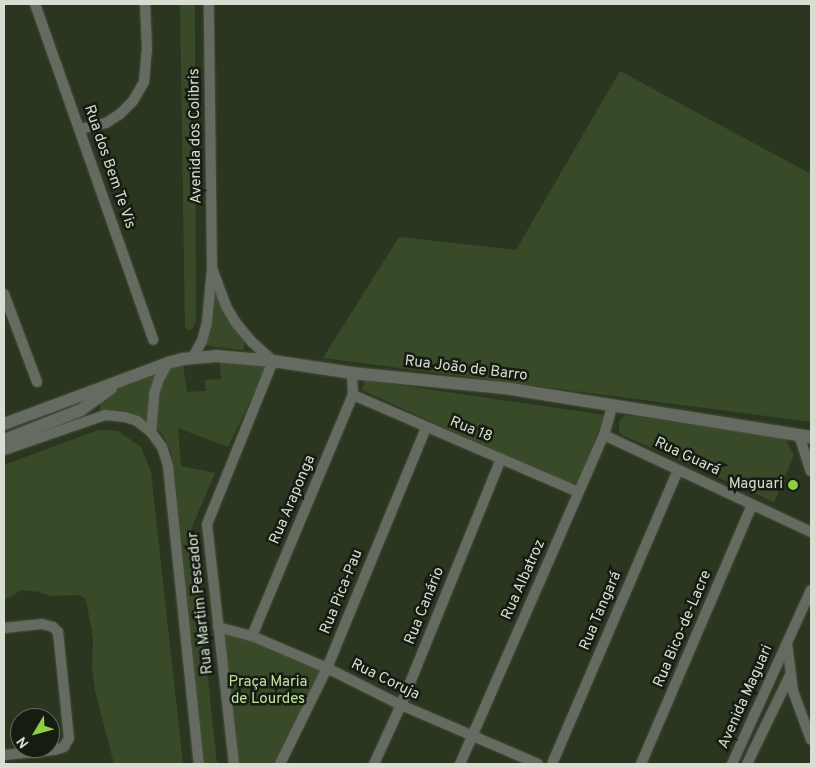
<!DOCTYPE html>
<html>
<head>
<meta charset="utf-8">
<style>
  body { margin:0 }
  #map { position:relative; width:815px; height:768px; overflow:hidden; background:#2a3620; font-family:Overpass,sans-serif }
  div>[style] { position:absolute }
  .green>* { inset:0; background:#394a29 }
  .roads { filter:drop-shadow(0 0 1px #46513c) drop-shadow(0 0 1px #46513c) }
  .minor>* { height:10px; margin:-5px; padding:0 5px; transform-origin:5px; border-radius:5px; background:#656b60 }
  .tertiary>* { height:12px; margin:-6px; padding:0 6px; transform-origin:6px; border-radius:6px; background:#656b60 }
  .dots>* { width:14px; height:14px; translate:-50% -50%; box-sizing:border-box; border:2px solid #161c12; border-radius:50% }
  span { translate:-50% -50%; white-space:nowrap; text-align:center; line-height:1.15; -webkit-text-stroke:5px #161c12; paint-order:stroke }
  .street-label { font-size:15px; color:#d7ded1 }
  .poi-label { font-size:15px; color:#d7ded1 }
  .right { translate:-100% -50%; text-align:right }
  .park-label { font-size:15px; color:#bfe2a2 }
  .frame { position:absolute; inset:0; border:5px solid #d7ded1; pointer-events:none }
  .north { position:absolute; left:10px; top:708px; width:50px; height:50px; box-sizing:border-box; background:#161c12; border:1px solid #636a5e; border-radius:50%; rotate:233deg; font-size:14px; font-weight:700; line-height:20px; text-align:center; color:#d7ded1 }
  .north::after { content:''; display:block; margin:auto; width:18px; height:22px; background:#8dce44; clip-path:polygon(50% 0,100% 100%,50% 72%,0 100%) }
</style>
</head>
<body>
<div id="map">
  <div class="green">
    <div style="clip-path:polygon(180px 4px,195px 4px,196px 321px,193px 328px,189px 330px,185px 328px)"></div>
    <div style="clip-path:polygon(620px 71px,811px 174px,811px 422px,323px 358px,399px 237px,516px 250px)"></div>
    <div style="clip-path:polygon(214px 287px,245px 340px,244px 350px,207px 346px,206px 340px,214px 318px)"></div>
    <div style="clip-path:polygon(220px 361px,267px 366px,228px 447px,178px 428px,181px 466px,215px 473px,192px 527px,217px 764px,204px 764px,174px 466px,171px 451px,162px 434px,151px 423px,136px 414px,121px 410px,100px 410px,100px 402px,121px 386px,183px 364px,187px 392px,206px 391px,205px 380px,221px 379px)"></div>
    <div style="clip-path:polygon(365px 380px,605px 415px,578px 482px,569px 484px,362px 390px)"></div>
    <div style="clip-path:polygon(625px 415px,785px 438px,794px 455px,774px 502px,622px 435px,619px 431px,619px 422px)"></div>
    <div style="clip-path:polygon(98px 430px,118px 431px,141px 447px,151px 472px,183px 764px,114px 764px,95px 690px,92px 670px,93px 638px,86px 600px,80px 595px,50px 596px,39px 592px,22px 590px,4px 600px,4px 465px)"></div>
    <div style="clip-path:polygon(219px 628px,325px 668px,279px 764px,236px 764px)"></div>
  </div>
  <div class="roads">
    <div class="minor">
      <div style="left:35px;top:4px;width:356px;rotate:70.6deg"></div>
      <div style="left:80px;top:129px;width:27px;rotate:-13deg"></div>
      <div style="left:106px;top:123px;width:17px;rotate:-33deg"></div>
      <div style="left:120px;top:114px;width:18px;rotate:-45deg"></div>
      <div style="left:133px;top:101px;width:22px;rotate:-60deg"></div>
      <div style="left:144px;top:82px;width:34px;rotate:-85deg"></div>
      <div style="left:147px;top:48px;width:44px;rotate:-92.6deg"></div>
      <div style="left:212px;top:268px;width:40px;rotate:69.8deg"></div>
      <div style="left:226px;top:306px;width:20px;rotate:60deg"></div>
      <div style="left:236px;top:323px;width:25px;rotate:50deg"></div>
      <div style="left:252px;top:342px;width:28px;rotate:42deg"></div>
      <div style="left:273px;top:361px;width:176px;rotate:112deg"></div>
      <div style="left:207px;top:524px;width:242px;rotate:83.6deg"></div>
      <div style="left:4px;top:294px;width:94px;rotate:69.4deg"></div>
      <div style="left:193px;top:357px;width:18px;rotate:-61deg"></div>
      <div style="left:202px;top:341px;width:20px;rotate:-75deg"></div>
      <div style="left:207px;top:322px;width:54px;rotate:-84.7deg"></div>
      <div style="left:212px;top:268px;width:264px;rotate:-90.7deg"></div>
      <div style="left:353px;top:395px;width:245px;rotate:23.3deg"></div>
      <div style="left:151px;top:432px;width:38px;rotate:-85deg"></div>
      <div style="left:154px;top:394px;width:16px;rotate:-72deg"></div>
      <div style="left:159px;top:379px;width:18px;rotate:-61deg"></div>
      <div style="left:604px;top:435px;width:229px;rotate:25.1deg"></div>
      <div style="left:799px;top:435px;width:38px;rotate:72deg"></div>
      <div style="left:4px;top:450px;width:107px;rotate:-19.1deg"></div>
      <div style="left:105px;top:415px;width:20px;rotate:6deg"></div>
      <div style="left:125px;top:417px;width:13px;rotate:18deg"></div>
      <div style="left:137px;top:421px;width:18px;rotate:38deg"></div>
      <div style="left:151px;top:432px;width:19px;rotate:54deg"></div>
      <div style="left:162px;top:447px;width:20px;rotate:72deg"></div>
      <div style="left:168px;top:466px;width:300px;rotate:84.1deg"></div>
      <div style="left:218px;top:627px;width:35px;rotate:15deg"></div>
      <div style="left:252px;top:636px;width:82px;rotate:23.1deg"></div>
      <div style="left:327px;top:668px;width:83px;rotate:26.6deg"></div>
      <div style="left:401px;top:705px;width:149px;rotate:23.3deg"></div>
      <div style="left:4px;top:628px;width:38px;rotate:-6deg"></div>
      <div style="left:42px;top:624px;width:11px;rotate:15deg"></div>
      <div style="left:53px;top:627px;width:7px;rotate:45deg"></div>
      <div style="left:58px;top:632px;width:107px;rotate:84.1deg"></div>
      <div style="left:69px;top:738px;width:10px;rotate:119deg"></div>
      <div style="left:64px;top:747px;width:10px;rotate:163deg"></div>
      <div style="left:54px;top:750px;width:50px;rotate:174.3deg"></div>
      <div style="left:252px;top:636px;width:261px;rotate:-67.3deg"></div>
      <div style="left:353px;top:395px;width:22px;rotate:-93deg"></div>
      <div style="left:787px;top:643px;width:48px;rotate:82.9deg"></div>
      <div style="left:793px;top:691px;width:52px;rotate:69.8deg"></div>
      <div style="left:280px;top:764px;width:107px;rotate:-63.9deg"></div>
      <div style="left:327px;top:668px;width:260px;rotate:-67.6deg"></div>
      <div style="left:374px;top:764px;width:65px;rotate:-65.4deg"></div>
      <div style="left:401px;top:705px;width:266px;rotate:-67.9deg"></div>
      <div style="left:460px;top:764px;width:359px;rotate:-66.4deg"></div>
      <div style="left:604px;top:435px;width:29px;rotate:-74deg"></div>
      <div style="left:552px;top:764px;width:320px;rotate:-66.8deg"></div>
      <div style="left:641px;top:764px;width:282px;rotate:-66.8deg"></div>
      <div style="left:732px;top:764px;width:191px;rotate:-65.6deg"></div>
      <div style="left:747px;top:764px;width:101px;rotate:-64.2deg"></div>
    </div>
    <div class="tertiary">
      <div style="left:4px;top:424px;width:175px;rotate:-20.4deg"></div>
      <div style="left:168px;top:363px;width:16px;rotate:-15deg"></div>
      <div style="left:183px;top:359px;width:33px;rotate:-5deg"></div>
      <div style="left:216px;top:356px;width:57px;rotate:5deg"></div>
      <div style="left:273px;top:361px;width:80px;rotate:8.6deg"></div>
      <div style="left:352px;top:373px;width:160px;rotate:5.7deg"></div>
      <div style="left:511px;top:389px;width:304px;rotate:9.1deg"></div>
      <div style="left:4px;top:440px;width:83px;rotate:-21.3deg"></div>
      <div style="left:81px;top:410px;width:37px;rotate:-36deg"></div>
    </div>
  </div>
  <div class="dots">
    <div style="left:793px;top:485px;background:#8dce44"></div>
  </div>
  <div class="street-label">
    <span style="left:196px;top:136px;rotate:-91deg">Avenida dos Colibris</span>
    <span style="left:109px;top:167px;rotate:71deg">Rua dos Bem Te Vis</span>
    <span style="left:466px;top:369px;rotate:7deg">Rua João de Barro</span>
    <span style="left:471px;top:430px;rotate:22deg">Rua 18</span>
    <span style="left:687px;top:457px;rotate:25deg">Rua Guará</span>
    <span style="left:293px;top:500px;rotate:-67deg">Rua Araponga</span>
    <span style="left:524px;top:580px;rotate:-66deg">Rua Albatroz</span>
    <span style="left:342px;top:592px;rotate:-68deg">Rua Pica-Pau</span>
    <span style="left:201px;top:603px;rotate:-96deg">Rua Martim Pescador</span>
    <span style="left:425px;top:606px;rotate:-68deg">Rua Canário</span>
    <span style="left:601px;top:611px;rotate:-67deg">Rua Tangará</span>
    <span style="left:683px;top:629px;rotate:-67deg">Rua Bico-de-Lacre</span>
    <span style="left:385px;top:680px;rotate:26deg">Rua Coruja</span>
    <span style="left:746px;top:697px;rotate:-66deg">Avenida Maguari</span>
  </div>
  <div class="poi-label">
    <span class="right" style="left:783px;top:485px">Maguari</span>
  </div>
  <div class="park-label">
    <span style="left:268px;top:691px">Praça Maria<br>de Lourdes</span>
  </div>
  <div class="frame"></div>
  <div class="north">N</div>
</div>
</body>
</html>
